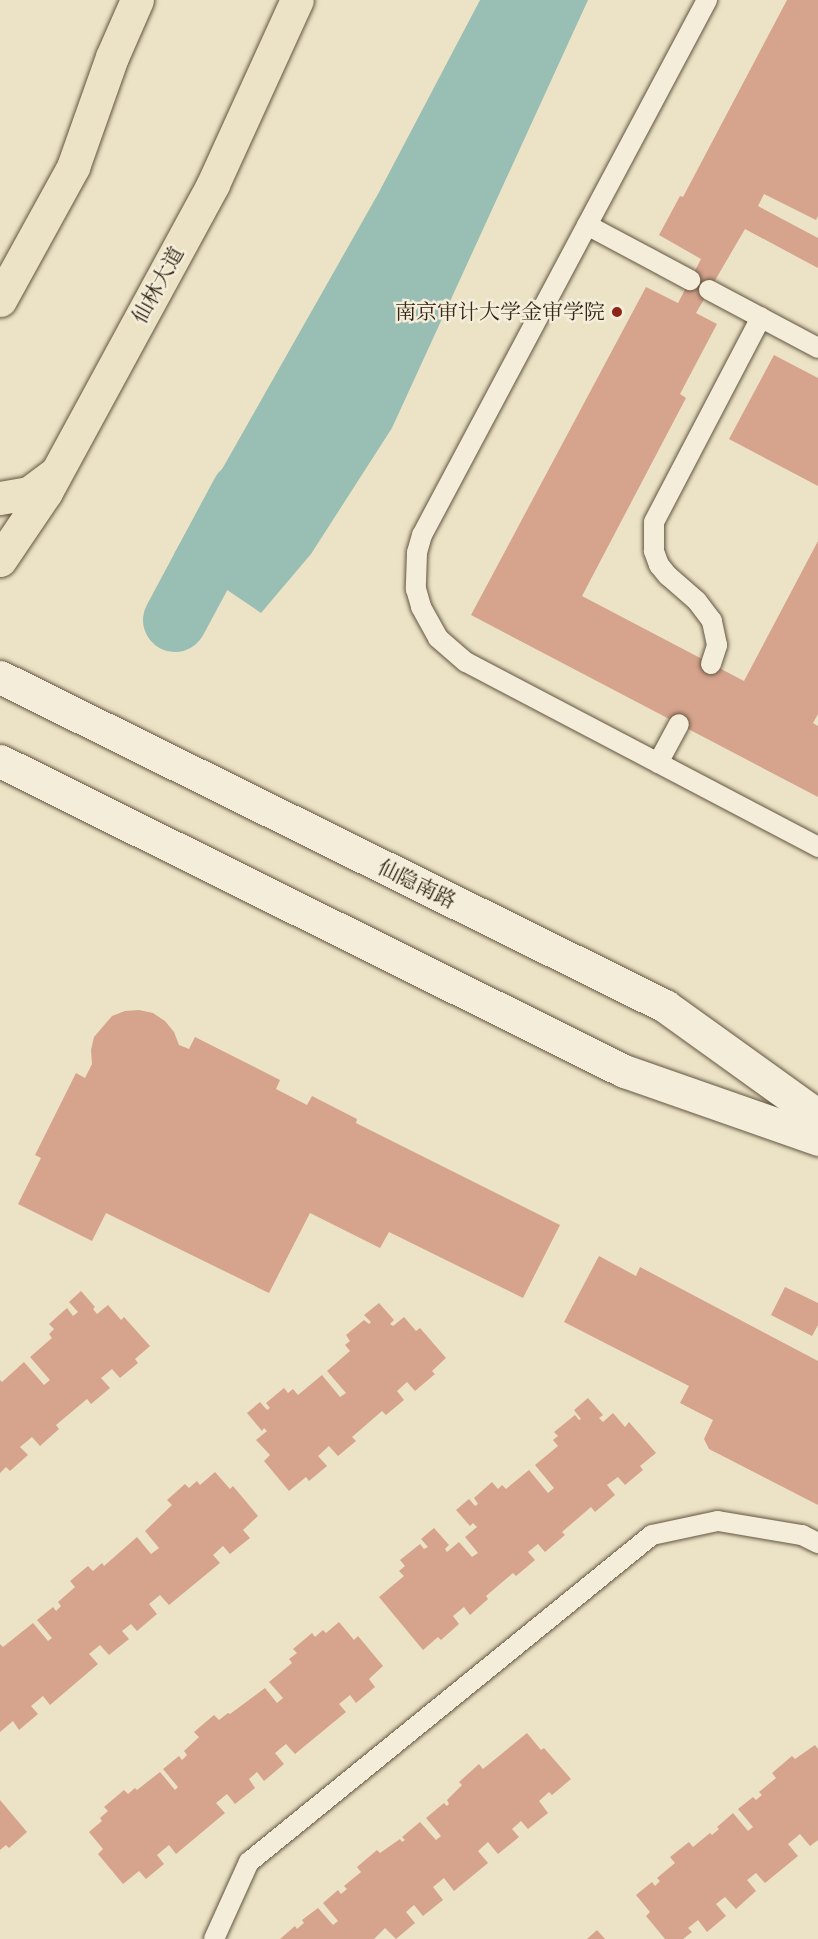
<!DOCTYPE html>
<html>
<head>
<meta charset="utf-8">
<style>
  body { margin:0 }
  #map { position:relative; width:818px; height:1939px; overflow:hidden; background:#ece3c6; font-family:Alegreya,"Noto Serif SC",serif }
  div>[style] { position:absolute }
  .water>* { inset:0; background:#99beb4 }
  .river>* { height:64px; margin:-32px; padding:0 32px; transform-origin:32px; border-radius:32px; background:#99beb4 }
  .building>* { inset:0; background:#d6a38c }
  .roads { filter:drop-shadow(0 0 2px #635541) drop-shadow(0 0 2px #635541) }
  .service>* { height:20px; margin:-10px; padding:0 10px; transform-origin:10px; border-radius:10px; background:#f3edda }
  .tertiary>* { height:33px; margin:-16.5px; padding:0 16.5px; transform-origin:16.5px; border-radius:16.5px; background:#f3edda }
  .primary>* { height:33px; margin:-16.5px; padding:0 16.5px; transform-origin:16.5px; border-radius:16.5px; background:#ece3c6 }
  .dots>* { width:16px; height:16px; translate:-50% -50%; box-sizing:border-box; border:3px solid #f3edda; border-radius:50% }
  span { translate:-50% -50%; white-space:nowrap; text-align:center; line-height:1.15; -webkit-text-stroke:5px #f3edda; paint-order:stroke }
  .street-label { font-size:21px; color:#352615 }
  .poi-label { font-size:21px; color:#352615 }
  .right { translate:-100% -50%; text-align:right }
</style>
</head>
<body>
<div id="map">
  <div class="water">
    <div style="clip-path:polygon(480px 0,588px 0,392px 428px,311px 554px,261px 613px,174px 554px,378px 194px)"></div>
  </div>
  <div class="river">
    <div style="left:175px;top:620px;width:144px;rotate:-61.8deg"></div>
  </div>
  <div class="building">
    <div style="clip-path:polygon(787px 0,818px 0,818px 216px,816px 220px,764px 194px,758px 206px,818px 238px,818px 268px,745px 229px,696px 313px,717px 324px,680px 394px,686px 398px,582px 596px,744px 681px,818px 541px,818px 714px,813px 723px,818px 726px,818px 797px,471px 615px,646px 287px,678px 303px,701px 259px,659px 235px,680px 196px,683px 197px)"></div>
    <div style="clip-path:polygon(774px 355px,818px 378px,818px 486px,729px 439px)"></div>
    <div style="clip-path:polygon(139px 1010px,153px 1013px,165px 1021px,174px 1032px,179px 1045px,189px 1049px,195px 1037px,280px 1080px,276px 1089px,307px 1105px,312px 1096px,357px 1119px,356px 1123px,560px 1225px,523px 1298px,389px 1232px,380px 1248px,310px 1213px,269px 1293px,106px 1213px,92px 1241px,18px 1204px,41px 1158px,35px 1155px,76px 1073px,85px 1078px,92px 1064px,91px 1050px,94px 1037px,112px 1016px,125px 1011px)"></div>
    <div style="clip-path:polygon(599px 1256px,636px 1276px,640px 1267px,818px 1361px,818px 1505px,709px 1449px,704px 1439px,713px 1420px,680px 1403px,689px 1386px,564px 1322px)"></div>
    <div style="clip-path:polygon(785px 1287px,818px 1303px,818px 1325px,812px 1336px,771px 1315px)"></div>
    <div style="clip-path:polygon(81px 1291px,95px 1307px,93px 1309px,97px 1314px,108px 1305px,121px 1320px,124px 1317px,150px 1346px,135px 1359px,138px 1363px,120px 1378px,112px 1369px,101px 1378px,110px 1388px,91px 1404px,87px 1399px,56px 1425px,59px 1429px,40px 1446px,32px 1437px,20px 1447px,28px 1455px,10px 1471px,6px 1467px,0 1473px,0 1380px,2px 1382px,24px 1362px,44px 1385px,50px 1380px,30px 1357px,52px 1338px,49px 1334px,54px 1329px,49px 1324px,67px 1308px,73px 1316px,78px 1312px,69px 1302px)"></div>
    <div style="clip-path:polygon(379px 1303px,394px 1320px,390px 1324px,393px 1326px,404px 1317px,416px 1331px,420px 1328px,446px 1358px,432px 1371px,435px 1374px,415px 1391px,407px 1382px,397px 1391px,404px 1400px,386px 1415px,382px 1411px,352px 1437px,356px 1441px,338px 1456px,329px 1446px,318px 1456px,327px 1466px,309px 1481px,306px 1477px,289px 1491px,264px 1461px,270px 1455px,256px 1440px,267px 1431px,264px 1428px,262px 1431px,247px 1413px,260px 1402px,267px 1410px,270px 1408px,266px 1403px,284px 1388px,288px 1393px,293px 1389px,298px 1395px,322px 1375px,340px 1397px,346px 1393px,327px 1371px,350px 1351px,345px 1345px,350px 1341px,346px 1335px,364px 1320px,369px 1324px,371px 1322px,364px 1315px)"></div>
    <div style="clip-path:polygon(588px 1398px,603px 1415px,599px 1418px,603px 1422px,613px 1413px,625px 1427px,629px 1422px,656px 1453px,640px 1466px,643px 1470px,625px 1485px,618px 1477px,607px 1485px,615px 1495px,595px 1512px,591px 1507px,562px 1532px,565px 1535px,545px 1552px,538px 1544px,528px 1552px,535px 1560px,516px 1576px,513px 1573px,486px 1596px,488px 1599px,470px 1615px,464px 1607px,453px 1616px,459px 1624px,441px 1640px,438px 1637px,423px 1650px,379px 1597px,404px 1576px,399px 1571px,405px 1566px,400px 1560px,420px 1544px,424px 1549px,428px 1547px,421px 1539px,434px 1528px,449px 1545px,445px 1549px,447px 1552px,459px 1542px,472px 1557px,478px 1553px,465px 1537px,477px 1527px,473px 1523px,470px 1526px,456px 1510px,469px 1499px,475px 1506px,478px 1504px,474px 1498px,492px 1482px,498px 1489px,502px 1485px,506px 1489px,529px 1470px,548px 1493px,554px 1488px,535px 1465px,558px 1446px,553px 1440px,558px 1436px,554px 1432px,575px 1415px,579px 1420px,581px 1419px,574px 1410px)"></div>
    <div style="clip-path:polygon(215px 1472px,230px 1489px,233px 1486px,258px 1516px,243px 1530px,250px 1538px,230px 1554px,223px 1546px,213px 1555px,220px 1563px,169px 1605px,160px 1595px,149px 1604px,157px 1614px,137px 1631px,131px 1624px,122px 1631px,129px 1639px,109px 1655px,100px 1645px,89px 1654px,98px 1664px,50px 1705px,43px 1696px,31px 1706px,38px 1714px,19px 1730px,13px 1721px,0 1732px,0 1644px,3px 1647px,33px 1623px,48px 1641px,52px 1638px,37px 1620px,53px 1607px,56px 1611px,61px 1606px,58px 1602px,75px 1587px,70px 1581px,88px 1566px,93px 1571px,102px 1563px,104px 1566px,137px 1537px,151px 1554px,159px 1548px,145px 1531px,172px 1505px,167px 1500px,185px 1484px,189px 1488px,197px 1481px,200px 1485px)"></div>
    <div style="clip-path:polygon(339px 1622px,354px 1640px,358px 1636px,383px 1666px,369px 1679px,375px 1687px,356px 1703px,350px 1695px,339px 1704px,346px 1712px,295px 1754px,286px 1744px,275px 1753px,284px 1764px,264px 1781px,257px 1772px,249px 1779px,255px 1788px,235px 1804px,227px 1794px,216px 1803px,225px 1813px,176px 1854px,169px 1845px,157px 1855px,164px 1864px,146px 1879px,139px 1871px,123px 1884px,98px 1854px,103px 1849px,89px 1832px,102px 1821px,100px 1818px,108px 1811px,104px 1807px,124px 1790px,128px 1794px,135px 1788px,137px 1790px,160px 1772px,175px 1790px,178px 1787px,163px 1769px,179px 1756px,182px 1760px,187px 1755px,184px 1751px,199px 1737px,194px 1732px,214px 1715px,219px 1720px,228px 1713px,230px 1714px,265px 1688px,277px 1703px,283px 1698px,269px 1682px,292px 1663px,289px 1659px,297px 1653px,293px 1649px,312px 1633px,315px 1637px,323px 1630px,326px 1633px)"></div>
    <div style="clip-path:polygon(527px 1733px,541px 1750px,544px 1748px,571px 1779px,552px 1795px,549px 1792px,539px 1801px,548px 1813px,528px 1829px,521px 1821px,512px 1829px,519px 1837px,498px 1854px,488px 1842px,478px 1851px,488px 1863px,454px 1891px,444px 1878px,433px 1887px,443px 1900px,423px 1916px,414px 1905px,406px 1912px,415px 1923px,396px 1939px,385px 1928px,374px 1939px,280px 1939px,295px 1926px,297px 1929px,304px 1923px,302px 1920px,318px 1908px,333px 1925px,338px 1921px,323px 1903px,338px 1890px,341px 1894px,347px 1889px,344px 1886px,361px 1872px,357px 1867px,377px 1850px,380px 1853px,400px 1839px,402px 1842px,405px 1840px,402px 1837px,420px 1822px,436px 1840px,441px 1836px,426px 1818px,444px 1803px,447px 1806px,449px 1804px,447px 1800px,462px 1785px,459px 1782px,479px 1764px,483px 1769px)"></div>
    <div style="clip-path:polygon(815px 1745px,818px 1749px,818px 1840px,810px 1846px,800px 1834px,788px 1844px,798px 1856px,765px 1883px,756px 1873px,747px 1880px,756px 1891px,736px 1909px,725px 1897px,716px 1904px,726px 1916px,707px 1932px,698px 1920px,688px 1928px,692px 1932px,683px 1939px,665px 1939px,646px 1916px,650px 1912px,636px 1895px,652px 1882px,655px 1886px,660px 1881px,657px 1878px,675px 1863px,670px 1857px,689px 1842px,693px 1847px,710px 1833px,712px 1835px,719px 1829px,717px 1827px,733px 1813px,748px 1831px,753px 1827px,738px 1809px,753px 1797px,756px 1800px,762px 1795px,759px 1792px,776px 1778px,772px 1773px,792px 1756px,795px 1759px)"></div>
    <div style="clip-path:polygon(0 1800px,27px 1832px,9px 1848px,6px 1845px,0 1850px)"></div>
    <div style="clip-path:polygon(597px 1930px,605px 1939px,587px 1939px)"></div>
  </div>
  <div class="roads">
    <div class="service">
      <div style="left:707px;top:0;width:606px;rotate:118.04deg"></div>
      <div style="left:422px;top:535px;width:19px;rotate:106deg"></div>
      <div style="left:417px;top:553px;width:36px;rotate:92deg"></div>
      <div style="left:416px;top:589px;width:19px;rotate:74deg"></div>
      <div style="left:421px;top:607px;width:35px;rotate:61deg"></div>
      <div style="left:438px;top:638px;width:37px;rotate:41deg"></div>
      <div style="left:466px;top:662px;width:398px;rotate:27.7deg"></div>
      <div style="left:587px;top:225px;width:117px;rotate:28.1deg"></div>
      <div style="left:709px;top:290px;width:123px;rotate:28deg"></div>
      <div style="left:711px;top:664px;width:20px;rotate:-72deg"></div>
      <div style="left:717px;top:645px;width:25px;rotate:-102deg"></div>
      <div style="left:712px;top:621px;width:25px;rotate:-127deg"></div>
      <div style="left:697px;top:601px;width:38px;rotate:-139deg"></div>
      <div style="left:668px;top:576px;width:14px;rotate:-129deg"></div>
      <div style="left:659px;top:565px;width:15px;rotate:-110deg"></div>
      <div style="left:654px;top:551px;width:29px;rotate:-90deg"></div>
      <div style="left:654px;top:522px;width:231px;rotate:-62.4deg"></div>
      <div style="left:658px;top:763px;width:44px;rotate:-61.7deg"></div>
      <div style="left:214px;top:1939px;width:85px;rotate:-65.6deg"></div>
      <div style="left:249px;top:1862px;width:519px;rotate:-39.06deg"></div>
      <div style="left:652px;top:1535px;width:67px;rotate:-12deg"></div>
      <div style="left:718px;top:1521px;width:85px;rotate:9.5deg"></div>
      <div style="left:802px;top:1535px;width:18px;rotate:27deg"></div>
    </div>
    <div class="tertiary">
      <div style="left:0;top:677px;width:742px;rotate:26.32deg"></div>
      <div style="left:665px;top:1006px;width:188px;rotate:35.7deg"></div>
      <div style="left:0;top:761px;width:697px;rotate:26.42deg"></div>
      <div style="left:624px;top:1071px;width:206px;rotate:19.3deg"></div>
    </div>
    <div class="primary">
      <div style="left:0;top:300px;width:152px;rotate:-61.2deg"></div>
      <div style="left:73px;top:167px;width:117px;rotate:-70.5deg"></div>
      <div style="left:112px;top:57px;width:62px;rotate:-66.3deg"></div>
      <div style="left:0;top:498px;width:29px;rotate:-10deg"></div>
      <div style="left:29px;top:493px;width:31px;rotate:-37deg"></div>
      <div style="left:0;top:560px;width:82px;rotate:-55.9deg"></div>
      <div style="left:46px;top:492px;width:350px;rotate:-61.5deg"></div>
      <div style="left:213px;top:184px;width:202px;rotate:-65.5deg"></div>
    </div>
  </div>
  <div class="dots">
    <div style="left:617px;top:312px;background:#8f2418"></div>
  </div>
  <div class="street-label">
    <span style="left:158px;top:285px;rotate:-61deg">仙林大道</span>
    <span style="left:417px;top:884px;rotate:26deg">仙隐南路</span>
  </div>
  <div class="poi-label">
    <span class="right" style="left:605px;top:312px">南京审计大学金审学院</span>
  </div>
</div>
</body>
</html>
